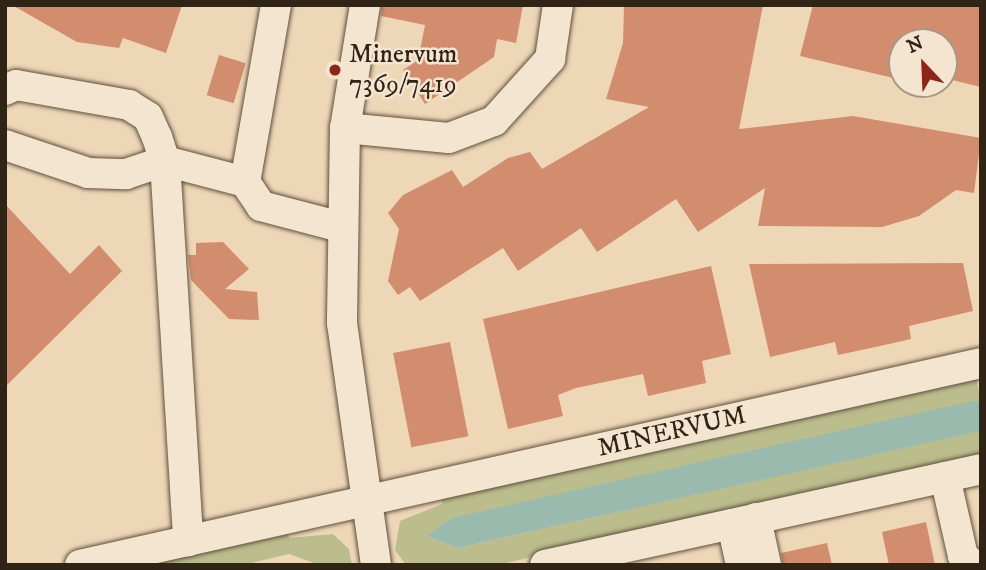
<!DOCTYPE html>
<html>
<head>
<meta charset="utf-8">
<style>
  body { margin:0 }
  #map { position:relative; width:986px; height:570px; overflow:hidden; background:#eed7b7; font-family:"IM FELL DW Pica",serif }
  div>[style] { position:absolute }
  .green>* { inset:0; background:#bbbd8d }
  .water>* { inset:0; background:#99baac }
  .building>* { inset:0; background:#d18d6d; transform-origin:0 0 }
  .roads { filter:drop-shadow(0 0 2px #5f513e) drop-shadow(0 0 2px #5f513e) }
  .minor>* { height:30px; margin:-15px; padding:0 15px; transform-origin:15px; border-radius:15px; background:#f4e5d0 }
  .dots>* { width:19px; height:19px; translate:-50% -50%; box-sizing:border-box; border:4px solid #f4e5d0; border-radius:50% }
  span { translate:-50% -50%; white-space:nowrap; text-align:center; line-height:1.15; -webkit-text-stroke:5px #f4e5d0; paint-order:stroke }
  .poi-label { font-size:26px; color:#2f2416 }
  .left { translate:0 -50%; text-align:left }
  .street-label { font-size:26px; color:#2f2416 }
  .frame { position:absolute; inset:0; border:7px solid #2f2416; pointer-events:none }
  .north { position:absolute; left:888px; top:28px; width:70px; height:70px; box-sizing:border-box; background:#f4e5d0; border:2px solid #a59886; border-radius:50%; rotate:337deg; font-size:19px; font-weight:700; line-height:28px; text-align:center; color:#2f2416 }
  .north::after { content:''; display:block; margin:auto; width:24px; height:32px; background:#8f2418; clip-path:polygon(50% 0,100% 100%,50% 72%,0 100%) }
</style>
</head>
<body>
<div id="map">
  <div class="green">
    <div style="clip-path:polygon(976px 376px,981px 403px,451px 518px,427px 536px,457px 548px,981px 430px,981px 456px,497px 565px,406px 565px,395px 550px,400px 521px,442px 504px,441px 496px)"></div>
    <div style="clip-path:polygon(287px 530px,289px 538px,333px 534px,349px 549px,352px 565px,319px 565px,289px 554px,243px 565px,131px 565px)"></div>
  </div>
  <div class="water">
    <div style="clip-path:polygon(973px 401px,981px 403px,979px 431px,457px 548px,427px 536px,451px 518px)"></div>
  </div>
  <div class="building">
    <div style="clip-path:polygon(12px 5px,182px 5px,166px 53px,123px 38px,119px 48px,77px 42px)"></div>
    <div style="clip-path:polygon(382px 5px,523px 5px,516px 43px,497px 39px,494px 57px,425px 104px,403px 70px,418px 60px,425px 25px,381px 16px)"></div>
    <div style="clip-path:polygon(624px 5px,763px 5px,739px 129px,853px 116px,981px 138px,974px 193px,956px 190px,919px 216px,882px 227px,758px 226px,765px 188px,698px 232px,676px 199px,597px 252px,581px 228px,518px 271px,503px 248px,420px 301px,410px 287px,398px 295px,388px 281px,399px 229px,388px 213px,403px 195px,452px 170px,463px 187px,508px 158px,530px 152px,542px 169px,649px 107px,606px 99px,623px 43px)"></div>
    <div style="clip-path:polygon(813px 5px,981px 5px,981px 87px,944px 78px,944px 42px,902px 42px,902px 80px,800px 56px)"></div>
    <div style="left:219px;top:55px;width:28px;height:42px;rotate:17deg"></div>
    <div style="clip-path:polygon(5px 204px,70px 274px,99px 245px,122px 271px,5px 387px)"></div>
    <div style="clip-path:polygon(196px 243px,223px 242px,249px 269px,225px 289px,257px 292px,259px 320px,229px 319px,191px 280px,188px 255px,196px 255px)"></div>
    <div style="clip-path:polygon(963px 263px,973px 311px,909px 326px,911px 339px,880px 346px,838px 355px,835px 342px,770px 357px,749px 264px)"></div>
    <div style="clip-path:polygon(711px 266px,731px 354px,702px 361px,706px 383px,648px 396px,643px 374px,576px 388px,558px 395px,563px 416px,508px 429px,483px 319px)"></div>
    <div style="left:450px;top:342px;width:96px;height:58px;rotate:79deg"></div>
    <div style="clip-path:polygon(926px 522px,935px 565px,889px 565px,882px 532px)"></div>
    <div style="clip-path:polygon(827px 543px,832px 565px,783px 565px,781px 553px)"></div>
  </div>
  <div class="roads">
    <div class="minor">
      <div style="left:276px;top:5px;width:180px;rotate:99.9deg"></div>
      <div style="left:245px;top:182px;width:29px;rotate:56deg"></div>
      <div style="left:261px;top:206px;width:83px;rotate:14.7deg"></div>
      <div style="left:365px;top:5px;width:125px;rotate:99.2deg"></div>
      <div style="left:345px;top:128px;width:195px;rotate:90.9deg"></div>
      <div style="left:342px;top:323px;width:244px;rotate:82deg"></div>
      <div style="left:5px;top:90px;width:12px;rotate:-24deg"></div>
      <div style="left:16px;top:85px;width:115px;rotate:10deg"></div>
      <div style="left:129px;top:105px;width:22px;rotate:32deg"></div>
      <div style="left:148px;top:117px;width:22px;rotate:66deg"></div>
      <div style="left:157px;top:137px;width:25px;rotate:72deg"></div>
      <div style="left:165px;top:161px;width:381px;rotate:86.5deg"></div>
      <div style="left:345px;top:128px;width:104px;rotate:5.5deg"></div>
      <div style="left:449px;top:138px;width:48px;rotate:-20.7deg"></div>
      <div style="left:494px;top:121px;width:84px;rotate:-47.9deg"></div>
      <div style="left:550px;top:59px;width:55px;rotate:-81.6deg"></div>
      <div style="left:5px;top:145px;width:88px;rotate:18.6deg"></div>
      <div style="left:88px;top:173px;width:38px;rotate:2deg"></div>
      <div style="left:126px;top:174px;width:41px;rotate:-18.4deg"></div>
      <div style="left:165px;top:161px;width:83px;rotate:14.7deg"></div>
      <div style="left:945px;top:477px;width:81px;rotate:77.2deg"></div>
      <div style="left:963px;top:556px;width:13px;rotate:42deg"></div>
      <div style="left:756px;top:518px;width:48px;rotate:78deg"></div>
      <div style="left:732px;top:524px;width:42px;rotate:77.6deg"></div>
      <div style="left:80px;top:565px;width:923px;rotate:-12.64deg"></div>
      <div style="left:545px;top:565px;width:446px;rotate:-12.4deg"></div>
    </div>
  </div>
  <div class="dots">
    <div style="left:335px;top:70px;background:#8f2418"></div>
  </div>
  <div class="poi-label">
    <span class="left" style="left:349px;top:70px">Minervum<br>7369/7419</span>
  </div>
  <div class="street-label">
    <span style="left:672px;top:432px;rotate:-13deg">MINERVUM</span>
  </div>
  <div class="frame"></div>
  <div class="north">N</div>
</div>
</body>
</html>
